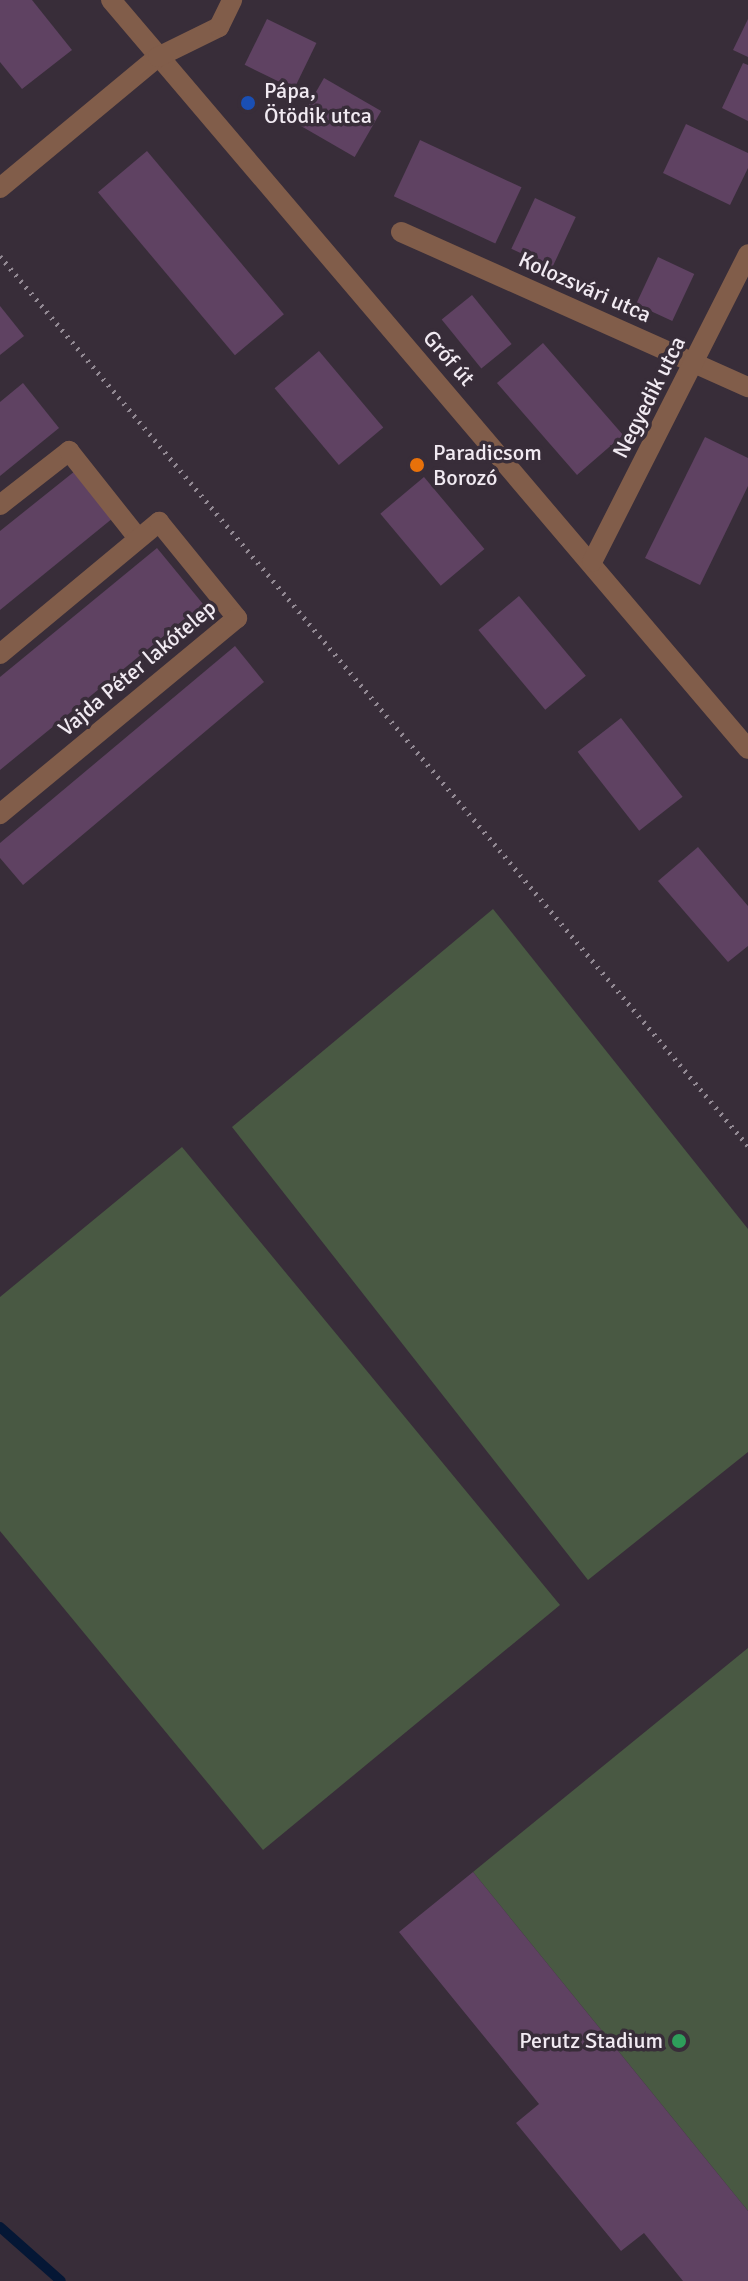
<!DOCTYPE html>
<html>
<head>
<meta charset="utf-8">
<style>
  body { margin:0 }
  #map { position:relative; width:748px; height:2281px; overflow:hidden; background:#382d39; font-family:Signika,sans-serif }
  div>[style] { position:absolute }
  .green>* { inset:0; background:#495943 }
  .stream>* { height:10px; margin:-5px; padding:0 5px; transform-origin:5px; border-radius:5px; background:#051735 }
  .building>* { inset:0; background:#5f4262; transform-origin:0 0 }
  .path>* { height:5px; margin-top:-2.5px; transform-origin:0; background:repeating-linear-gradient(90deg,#928993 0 2px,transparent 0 8px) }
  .minor>* { height:20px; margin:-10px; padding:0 10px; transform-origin:10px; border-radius:10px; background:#815d4a }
  .dots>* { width:22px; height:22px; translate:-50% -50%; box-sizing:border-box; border:4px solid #382d39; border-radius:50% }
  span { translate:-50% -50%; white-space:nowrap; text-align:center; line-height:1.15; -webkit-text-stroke:7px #382d39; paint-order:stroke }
  .poi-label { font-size:22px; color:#f1eaf2 }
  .left { translate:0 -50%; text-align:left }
  .right { translate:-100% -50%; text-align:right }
  .street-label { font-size:22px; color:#f1eaf2 }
</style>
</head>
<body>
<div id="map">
  <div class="green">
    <div style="clip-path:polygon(493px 909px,748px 1229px,748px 1452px,588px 1580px,232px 1127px)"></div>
    <div style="clip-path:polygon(182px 1147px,560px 1605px,263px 1850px,0 1531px,0 1297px)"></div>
    <div style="clip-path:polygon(748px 1648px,748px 2211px,473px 1872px)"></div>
  </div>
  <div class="stream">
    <div style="left:0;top:2227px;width:81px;rotate:41.5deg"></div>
  </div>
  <div class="building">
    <div style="clip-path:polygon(0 0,32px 0,72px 50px,22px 89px,0 62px)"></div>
    <div style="left:267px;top:19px;width:55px;height:51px;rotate:26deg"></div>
    <div style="clip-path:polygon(748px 19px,748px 57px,733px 50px)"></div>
    <div style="clip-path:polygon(743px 63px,748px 65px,748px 121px,722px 108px)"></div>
    <div style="left:324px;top:78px;width:66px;height:53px;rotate:30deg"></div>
    <div style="clip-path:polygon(686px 124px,748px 153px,748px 168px,730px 205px,663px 173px)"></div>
    <div style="left:420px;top:140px;width:112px;height:62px;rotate:25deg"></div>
    <div style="left:147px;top:151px;width:213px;height:64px;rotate:50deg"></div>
    <div style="left:535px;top:198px;width:45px;height:56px;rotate:25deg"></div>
    <div style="left:658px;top:257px;width:40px;height:52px;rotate:25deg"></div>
    <div style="left:472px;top:295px;width:63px;height:39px;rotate:51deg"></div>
    <div style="clip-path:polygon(0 306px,24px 336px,0 355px)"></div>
    <div style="left:543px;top:343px;width:122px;height:61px;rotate:49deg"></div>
    <div style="left:319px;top:351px;width:100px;height:58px;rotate:50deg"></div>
    <div style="clip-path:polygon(23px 383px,59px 428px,0 476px,0 402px)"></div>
    <div style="clip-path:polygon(705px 437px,748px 458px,748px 486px,700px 585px,645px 558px)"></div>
    <div style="clip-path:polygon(75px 471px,113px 518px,0 610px,0 531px)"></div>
    <div style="left:424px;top:477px;width:94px;height:57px;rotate:50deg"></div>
    <div style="clip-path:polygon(157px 548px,203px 604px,0 770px,0 677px)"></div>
    <div style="left:519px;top:596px;width:104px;height:53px;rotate:50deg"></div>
    <div style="clip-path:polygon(235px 646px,264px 682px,23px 885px,0 858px,0 843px)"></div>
    <div style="left:621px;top:718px;width:100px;height:55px;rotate:52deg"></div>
    <div style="clip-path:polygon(698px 847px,748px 906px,748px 946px,728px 962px,658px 881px)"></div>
    <div style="clip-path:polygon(473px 1872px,748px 2211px,748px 2281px,683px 2281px,644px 2233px,621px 2251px,516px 2123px,539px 2104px,399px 1932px)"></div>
  </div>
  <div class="path">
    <div style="left:0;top:256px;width:1163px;rotate:49.95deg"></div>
  </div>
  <div class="minor">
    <div style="left:111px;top:0;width:983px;rotate:49.62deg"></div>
    <div style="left:0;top:188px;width:205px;rotate:-39.7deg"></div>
    <div style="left:158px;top:57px;width:68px;rotate:-26.2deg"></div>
    <div style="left:219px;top:27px;width:30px;rotate:-64deg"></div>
    <div style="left:401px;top:232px;width:380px;rotate:24.1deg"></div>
    <div style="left:0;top:505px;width:88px;rotate:-38deg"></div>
    <div style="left:69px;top:451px;width:111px;rotate:51.6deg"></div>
    <div style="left:592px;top:562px;width:345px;rotate:-63.1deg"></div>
    <div style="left:0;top:654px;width:207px;rotate:-39.7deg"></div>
    <div style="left:159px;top:522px;width:124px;rotate:50.9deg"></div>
    <div style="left:237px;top:618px;width:308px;rotate:140.4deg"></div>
  </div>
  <div class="dots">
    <div style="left:248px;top:103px;background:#1a4fb4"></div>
    <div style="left:417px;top:465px;background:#e8710a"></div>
    <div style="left:679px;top:2041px;background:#2e9e5b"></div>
  </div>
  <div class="poi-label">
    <span class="left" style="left:264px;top:103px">Pápa,<br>Ötödik utca</span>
    <span class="left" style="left:433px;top:465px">Paradicsom<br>Borozó</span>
    <span class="right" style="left:663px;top:2041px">Perutz Stadium</span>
  </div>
  <div class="street-label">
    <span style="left:585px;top:287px;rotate:24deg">Kolozsvári utca</span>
    <span style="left:449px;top:358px;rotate:49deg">Gróf út</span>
    <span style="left:649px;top:397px;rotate:-63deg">Negyedik utca</span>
    <span style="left:137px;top:668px;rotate:-40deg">Vajda Péter lakótelep</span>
  </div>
</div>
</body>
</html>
